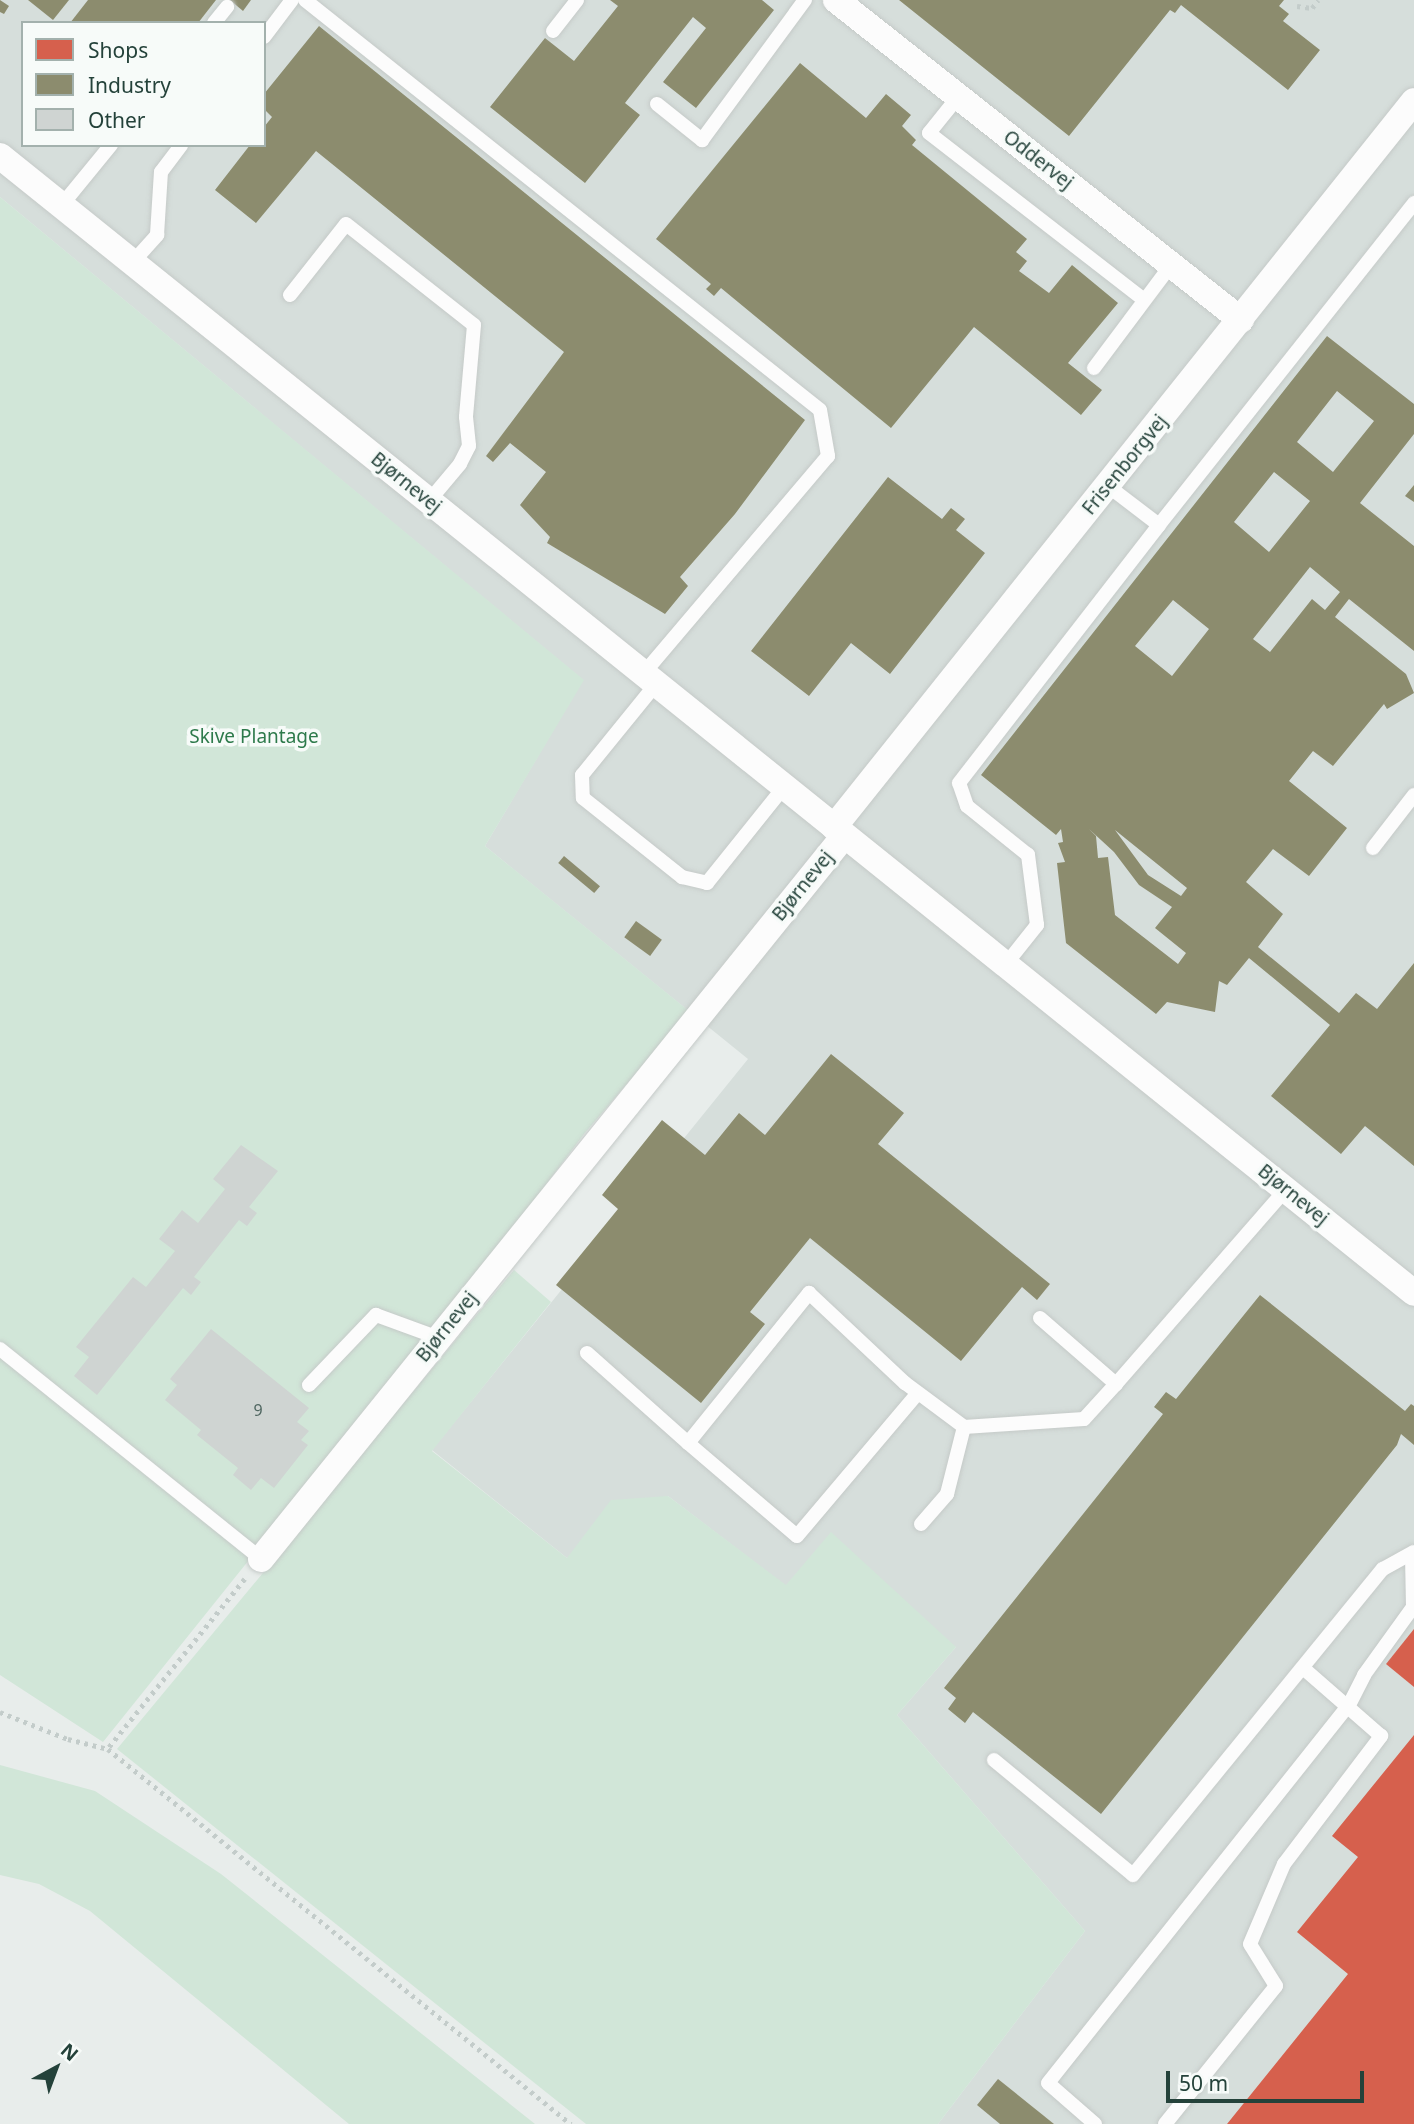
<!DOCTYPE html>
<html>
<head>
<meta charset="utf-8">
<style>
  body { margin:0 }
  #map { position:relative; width:1414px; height:2124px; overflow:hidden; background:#e8edeb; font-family:"Noto Sans",sans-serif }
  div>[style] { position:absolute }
  .built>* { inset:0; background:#d6dedb }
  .green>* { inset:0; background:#d1e6d8 }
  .shops>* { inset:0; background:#d6604d }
  .industry>* { inset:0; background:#8c8c6e; transform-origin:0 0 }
  .building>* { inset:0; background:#cfd4d2 }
  .path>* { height:4.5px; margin-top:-2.25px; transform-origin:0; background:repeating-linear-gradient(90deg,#c3ccca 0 3.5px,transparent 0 8.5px) }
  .roads { filter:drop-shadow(0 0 2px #c5cac8) drop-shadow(0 0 2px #c5cac8) }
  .service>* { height:14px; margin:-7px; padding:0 7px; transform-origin:7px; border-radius:7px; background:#fcfcfc }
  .minor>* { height:26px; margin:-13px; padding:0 13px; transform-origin:13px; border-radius:13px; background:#fcfcfc }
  span { translate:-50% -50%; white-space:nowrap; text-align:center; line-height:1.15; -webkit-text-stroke:7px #f7fbf9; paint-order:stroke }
  .number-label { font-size:16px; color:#506761 }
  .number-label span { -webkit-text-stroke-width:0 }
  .street-label { font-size:19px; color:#24423a }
  .park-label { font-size:19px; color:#2d7a4b }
  .legend { position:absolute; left:21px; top:21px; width:245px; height:126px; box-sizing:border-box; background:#f7fbf9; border:2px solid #a3b1ad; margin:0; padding:9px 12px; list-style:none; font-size:21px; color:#24423a }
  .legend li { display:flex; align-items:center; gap:14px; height:35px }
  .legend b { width:35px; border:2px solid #a3b1ad }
  .north { position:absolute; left:21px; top:2033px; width:70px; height:70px; -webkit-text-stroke:5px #f7fbf9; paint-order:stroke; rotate:41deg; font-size:19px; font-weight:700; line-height:28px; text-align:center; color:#24423a }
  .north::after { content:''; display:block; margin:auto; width:24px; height:32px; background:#24423a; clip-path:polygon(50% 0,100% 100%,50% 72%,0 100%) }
  .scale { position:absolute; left:1166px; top:2071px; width:198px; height:32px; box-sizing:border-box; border:4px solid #24423a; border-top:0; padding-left:9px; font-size:21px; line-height:24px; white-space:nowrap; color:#24423a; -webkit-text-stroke:5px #f7fbf9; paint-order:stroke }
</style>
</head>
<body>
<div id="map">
  <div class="built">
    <div style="clip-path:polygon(evenodd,0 0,1414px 0,1414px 2124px,938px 2124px,1085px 1931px,897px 1715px,956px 1647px,786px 1586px,668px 1496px,567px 1558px,432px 1450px,748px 1059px,485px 846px,583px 680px,0 197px,0 0,23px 23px,264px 23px,264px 145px,23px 145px,23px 23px)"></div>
  </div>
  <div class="green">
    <div style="clip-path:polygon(0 197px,584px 680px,485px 846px,689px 1011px,584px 1134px,480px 1272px,103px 1742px,0 1675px)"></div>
    <div style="clip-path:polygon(514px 1270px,551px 1302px,432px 1451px,567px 1558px,611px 1500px,668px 1496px,786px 1585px,831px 1532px,956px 1647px,897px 1715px,1085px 1931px,938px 2124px,586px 2124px,117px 1749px)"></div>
    <div style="clip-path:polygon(0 1765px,95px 1791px,221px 1874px,535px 2124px,349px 2124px,90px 1911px,39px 1884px,0 1875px)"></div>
  </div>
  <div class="shops">
    <div style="clip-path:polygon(1414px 1629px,1414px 1687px,1386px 1664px)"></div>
    <div style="clip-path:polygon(1414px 1735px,1414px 2124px,1227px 2124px,1348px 1974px,1297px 1932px,1358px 1857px,1332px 1836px)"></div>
  </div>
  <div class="industry">
    <div style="clip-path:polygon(0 0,9px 6px,4px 14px,0 12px)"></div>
    <div style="clip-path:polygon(28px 0,69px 0,53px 20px)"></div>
    <div style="clip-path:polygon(88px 0,216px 0,198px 23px,70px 23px)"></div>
    <div style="clip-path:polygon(230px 0,251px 0,243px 11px)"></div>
    <div style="clip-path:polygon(610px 0,762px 0,774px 10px,696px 108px,663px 82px,706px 28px,693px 17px,625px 103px,640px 115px,585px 183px,490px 107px,545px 38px,574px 61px,618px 6px)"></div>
    <div style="clip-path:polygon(899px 0,1284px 0,1279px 6px,1289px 14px,1283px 21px,1320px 50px,1288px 90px,1181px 5px,1175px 13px,1170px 10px,1069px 136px)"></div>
    <div style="clip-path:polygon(319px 26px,805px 420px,735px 514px,680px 577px,688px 586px,665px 614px,547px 543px,550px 537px,520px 505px,546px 472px,510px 443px,493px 462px,486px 456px,564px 352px,316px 151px,256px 223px,215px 190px,250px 145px,264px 145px,264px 127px,272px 117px,264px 109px,264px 94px)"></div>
    <div style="clip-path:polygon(800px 63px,866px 118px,886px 94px,911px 115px,902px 126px,916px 140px,912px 145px,1027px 239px,1016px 252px,1027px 261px,1019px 271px,1049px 293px,1072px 265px,1118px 303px,1068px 363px,1102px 390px,1081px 415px,974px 327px,891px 428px,721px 288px,714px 296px,706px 289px,711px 284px,656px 239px)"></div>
    <div style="clip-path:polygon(evenodd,1327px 336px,1414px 404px,1414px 434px,1360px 503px,1414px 546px,1414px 651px,1349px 599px,1335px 617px,1406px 674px,1414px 693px,1387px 709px,1384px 704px,1333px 766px,1313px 751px,1289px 781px,1347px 828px,1309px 876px,1273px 849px,1246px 882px,1283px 914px,1258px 947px,1339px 1013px,1356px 993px,1377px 1009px,1414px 963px,1414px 1166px,1365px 1126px,1341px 1154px,1271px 1096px,1330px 1025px,1249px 958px,1227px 985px,1219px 981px,1215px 1012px,1167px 1002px,1156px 1014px,1066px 943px,1057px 863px,1065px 862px,1058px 843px,1063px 842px,1061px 829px,1056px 835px,981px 775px,1327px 336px,1337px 391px,1374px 421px,1333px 472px,1297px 442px,1337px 391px,1327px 336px,1274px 472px,1310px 501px,1269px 552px,1234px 522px,1274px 472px,1327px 336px,1310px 567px,1340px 592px,1325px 610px,1312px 599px,1270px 652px,1253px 639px,1310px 567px,1327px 336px,1173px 600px,1209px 629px,1172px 676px,1135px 646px,1173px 600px,1327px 336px,1089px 829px,1114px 852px,1139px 885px,1172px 907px,1155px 928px,1186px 953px,1178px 964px,1115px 915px,1108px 857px,1098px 858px,1096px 836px,1089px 829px,1327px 336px,1115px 830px,1187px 888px,1181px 896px,1148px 875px,1115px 830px)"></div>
    <div style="clip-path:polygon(888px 477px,942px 519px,951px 508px,965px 519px,956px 530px,985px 553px,890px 674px,851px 643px,809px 696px,751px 651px)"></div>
    <div style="clip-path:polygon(1414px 485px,1414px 502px,1405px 496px)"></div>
    <div style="left:564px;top:856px;width:47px;height:9px;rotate:40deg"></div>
    <div style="left:636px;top:921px;width:32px;height:20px;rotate:36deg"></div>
    <div style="clip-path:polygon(831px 1054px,904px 1113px,878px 1144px,1050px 1284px,1037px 1300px,1022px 1287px,961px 1361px,810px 1238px,750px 1312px,765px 1324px,701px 1403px,556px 1285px,618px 1209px,602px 1195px,662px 1120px,705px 1155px,739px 1113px,765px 1135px)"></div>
    <div style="clip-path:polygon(1260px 1295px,1405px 1411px,1411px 1404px,1414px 1406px,1414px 1445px,1401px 1434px,1397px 1445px,1101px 1814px,973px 1712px,965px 1723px,948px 1709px,956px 1698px,944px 1688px,1163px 1414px,1154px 1407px,1166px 1392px,1176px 1399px)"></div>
    <div style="clip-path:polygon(998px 2079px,1054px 2124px,1000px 2124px,977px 2105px)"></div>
  </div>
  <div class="building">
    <div style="clip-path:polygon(241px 1145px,278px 1171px,249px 1207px,257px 1213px,247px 1226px,239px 1220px,194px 1277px,201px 1282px,191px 1295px,183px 1288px,97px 1395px,74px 1376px,89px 1357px,76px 1347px,133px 1277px,146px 1287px,175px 1251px,159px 1239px,182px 1210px,198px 1223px,225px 1189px,213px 1179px)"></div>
    <div style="clip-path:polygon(211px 1329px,309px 1408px,297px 1422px,309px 1431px,301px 1440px,308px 1445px,274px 1488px,261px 1478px,251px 1490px,233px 1475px,238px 1468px,197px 1435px,201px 1430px,165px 1400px,177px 1385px,170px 1379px)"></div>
  </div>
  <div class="path">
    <div style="left:1297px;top:6px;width:15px;rotate:8deg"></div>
    <div style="left:1312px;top:8px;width:10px;rotate:-53deg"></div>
    <div style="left:245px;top:1579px;width:218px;rotate:128.9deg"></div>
    <div style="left:108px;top:1749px;width:596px;rotate:39.01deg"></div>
    <div style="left:0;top:1712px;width:73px;rotate:21.7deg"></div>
    <div style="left:68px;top:1739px;width:41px;rotate:14deg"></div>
  </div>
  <div class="roads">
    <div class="service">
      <div style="left:305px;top:0;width:658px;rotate:38.52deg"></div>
      <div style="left:820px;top:410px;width:47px;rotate:80.1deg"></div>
      <div style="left:828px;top:456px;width:286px;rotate:130.3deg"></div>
      <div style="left:214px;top:23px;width:21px;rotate:-51deg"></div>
      <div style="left:553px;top:31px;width:39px;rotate:-52deg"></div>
      <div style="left:264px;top:37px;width:46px;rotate:-52.9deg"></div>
      <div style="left:958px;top:97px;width:46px;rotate:128.9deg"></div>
      <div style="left:929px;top:133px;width:272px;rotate:37.8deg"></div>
      <div style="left:657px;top:104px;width:58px;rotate:38.7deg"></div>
      <div style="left:702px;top:140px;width:174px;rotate:-53.7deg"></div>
      <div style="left:61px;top:206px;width:79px;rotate:-50.7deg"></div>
      <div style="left:132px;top:263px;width:38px;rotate:-48deg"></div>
      <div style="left:157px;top:235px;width:63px;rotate:-86.4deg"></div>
      <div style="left:161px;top:172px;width:34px;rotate:-53deg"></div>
      <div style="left:290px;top:295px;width:90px;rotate:-51.7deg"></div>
      <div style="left:346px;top:224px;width:163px;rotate:38.3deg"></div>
      <div style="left:474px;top:325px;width:92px;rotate:95deg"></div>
      <div style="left:466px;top:417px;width:29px;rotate:84deg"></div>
      <div style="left:469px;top:446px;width:20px;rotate:117deg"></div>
      <div style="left:460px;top:464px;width:48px;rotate:130deg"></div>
      <div style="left:1094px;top:368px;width:129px;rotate:-53.2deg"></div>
      <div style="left:1108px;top:486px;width:64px;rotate:37.4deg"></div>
      <div style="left:1159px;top:525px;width:411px;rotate:-51.6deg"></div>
      <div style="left:656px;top:684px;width:117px;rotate:129.1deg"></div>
      <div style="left:582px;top:775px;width:23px;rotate:88deg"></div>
      <div style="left:583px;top:798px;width:127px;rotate:38.6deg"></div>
      <div style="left:682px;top:877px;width:26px;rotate:13deg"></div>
      <div style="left:707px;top:883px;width:123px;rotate:-51.3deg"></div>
      <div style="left:1373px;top:848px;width:67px;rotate:-52.3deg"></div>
      <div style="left:1006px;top:964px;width:50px;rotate:-51.5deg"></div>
      <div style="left:1037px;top:925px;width:71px;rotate:-97.3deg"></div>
      <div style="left:1028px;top:855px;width:78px;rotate:-141.2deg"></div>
      <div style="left:967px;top:806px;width:24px;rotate:-109deg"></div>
      <div style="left:959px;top:783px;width:326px;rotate:-52.2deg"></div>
      <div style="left:1040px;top:1318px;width:101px;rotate:41deg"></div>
      <div style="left:1116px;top:1384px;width:259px;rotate:-48.9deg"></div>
      <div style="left:0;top:1349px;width:335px;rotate:38.8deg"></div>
      <div style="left:587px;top:1353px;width:135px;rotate:41.7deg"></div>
      <div style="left:688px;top:1443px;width:193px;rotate:-51.1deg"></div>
      <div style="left:809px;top:1293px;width:132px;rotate:43.2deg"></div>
      <div style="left:905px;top:1383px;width:74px;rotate:36.7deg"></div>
      <div style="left:964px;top:1427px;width:120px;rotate:-3.8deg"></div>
      <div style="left:1084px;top:1419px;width:47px;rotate:-47.6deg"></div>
      <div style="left:309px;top:1385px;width:97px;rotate:-46.3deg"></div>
      <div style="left:376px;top:1315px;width:67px;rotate:20.1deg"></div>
      <div style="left:688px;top:1443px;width:143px;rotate:40.5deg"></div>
      <div style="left:797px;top:1536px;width:187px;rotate:-49.8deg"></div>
      <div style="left:921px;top:1524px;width:40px;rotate:-49deg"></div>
      <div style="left:947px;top:1494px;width:69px;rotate:-75.8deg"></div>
      <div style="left:994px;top:1760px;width:180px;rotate:39.6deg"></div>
      <div style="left:1133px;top:1875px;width:395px;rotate:-50.8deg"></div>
      <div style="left:1383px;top:1569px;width:35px;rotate:-29deg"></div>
      <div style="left:1095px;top:2124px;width:62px;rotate:-138.9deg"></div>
      <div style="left:1048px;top:2083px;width:483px;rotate:-51.5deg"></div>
      <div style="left:1349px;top:1705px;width:34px;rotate:-63deg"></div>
      <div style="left:1364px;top:1675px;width:84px;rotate:-54.2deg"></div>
      <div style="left:1413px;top:1607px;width:52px;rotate:-91.1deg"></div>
      <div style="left:1165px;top:2124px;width:177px;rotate:-51.2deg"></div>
      <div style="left:1276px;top:1986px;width:49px;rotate:-121.8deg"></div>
      <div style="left:1250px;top:1944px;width:87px;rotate:-67deg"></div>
      <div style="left:1284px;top:1864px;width:161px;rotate:-52.8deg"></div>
      <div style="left:1381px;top:1736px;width:103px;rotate:-138.9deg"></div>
    </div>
    <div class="minor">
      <div style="left:836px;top:0;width:516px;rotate:38.31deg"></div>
      <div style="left:0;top:156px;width:1814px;rotate:38.8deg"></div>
      <div style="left:834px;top:827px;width:929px;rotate:-51.38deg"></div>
      <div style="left:261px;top:1559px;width:929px;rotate:-51.12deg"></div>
    </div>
  </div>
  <div class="number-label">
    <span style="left:258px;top:1410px">9</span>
  </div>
  <div class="street-label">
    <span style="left:1038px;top:160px;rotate:38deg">Oddervej</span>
    <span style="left:1125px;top:465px;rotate:-51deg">Frisenborgvej</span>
    <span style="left:406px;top:483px;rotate:39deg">Bjørnevej</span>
    <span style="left:803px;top:886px;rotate:-51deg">Bjørnevej</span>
    <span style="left:1293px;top:1195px;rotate:39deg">Bjørnevej</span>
    <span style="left:447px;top:1327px;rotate:-51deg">Bjørnevej</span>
  </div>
  <div class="park-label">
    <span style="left:254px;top:737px">Skive Plantage</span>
  </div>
  <ul class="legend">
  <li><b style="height:19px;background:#d6604d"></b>Shops</li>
  <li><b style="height:19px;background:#8c8c6e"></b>Industry</li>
  <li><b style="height:19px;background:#cfd4d2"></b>Other</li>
  </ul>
  <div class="north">N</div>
  <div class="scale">50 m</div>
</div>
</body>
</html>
